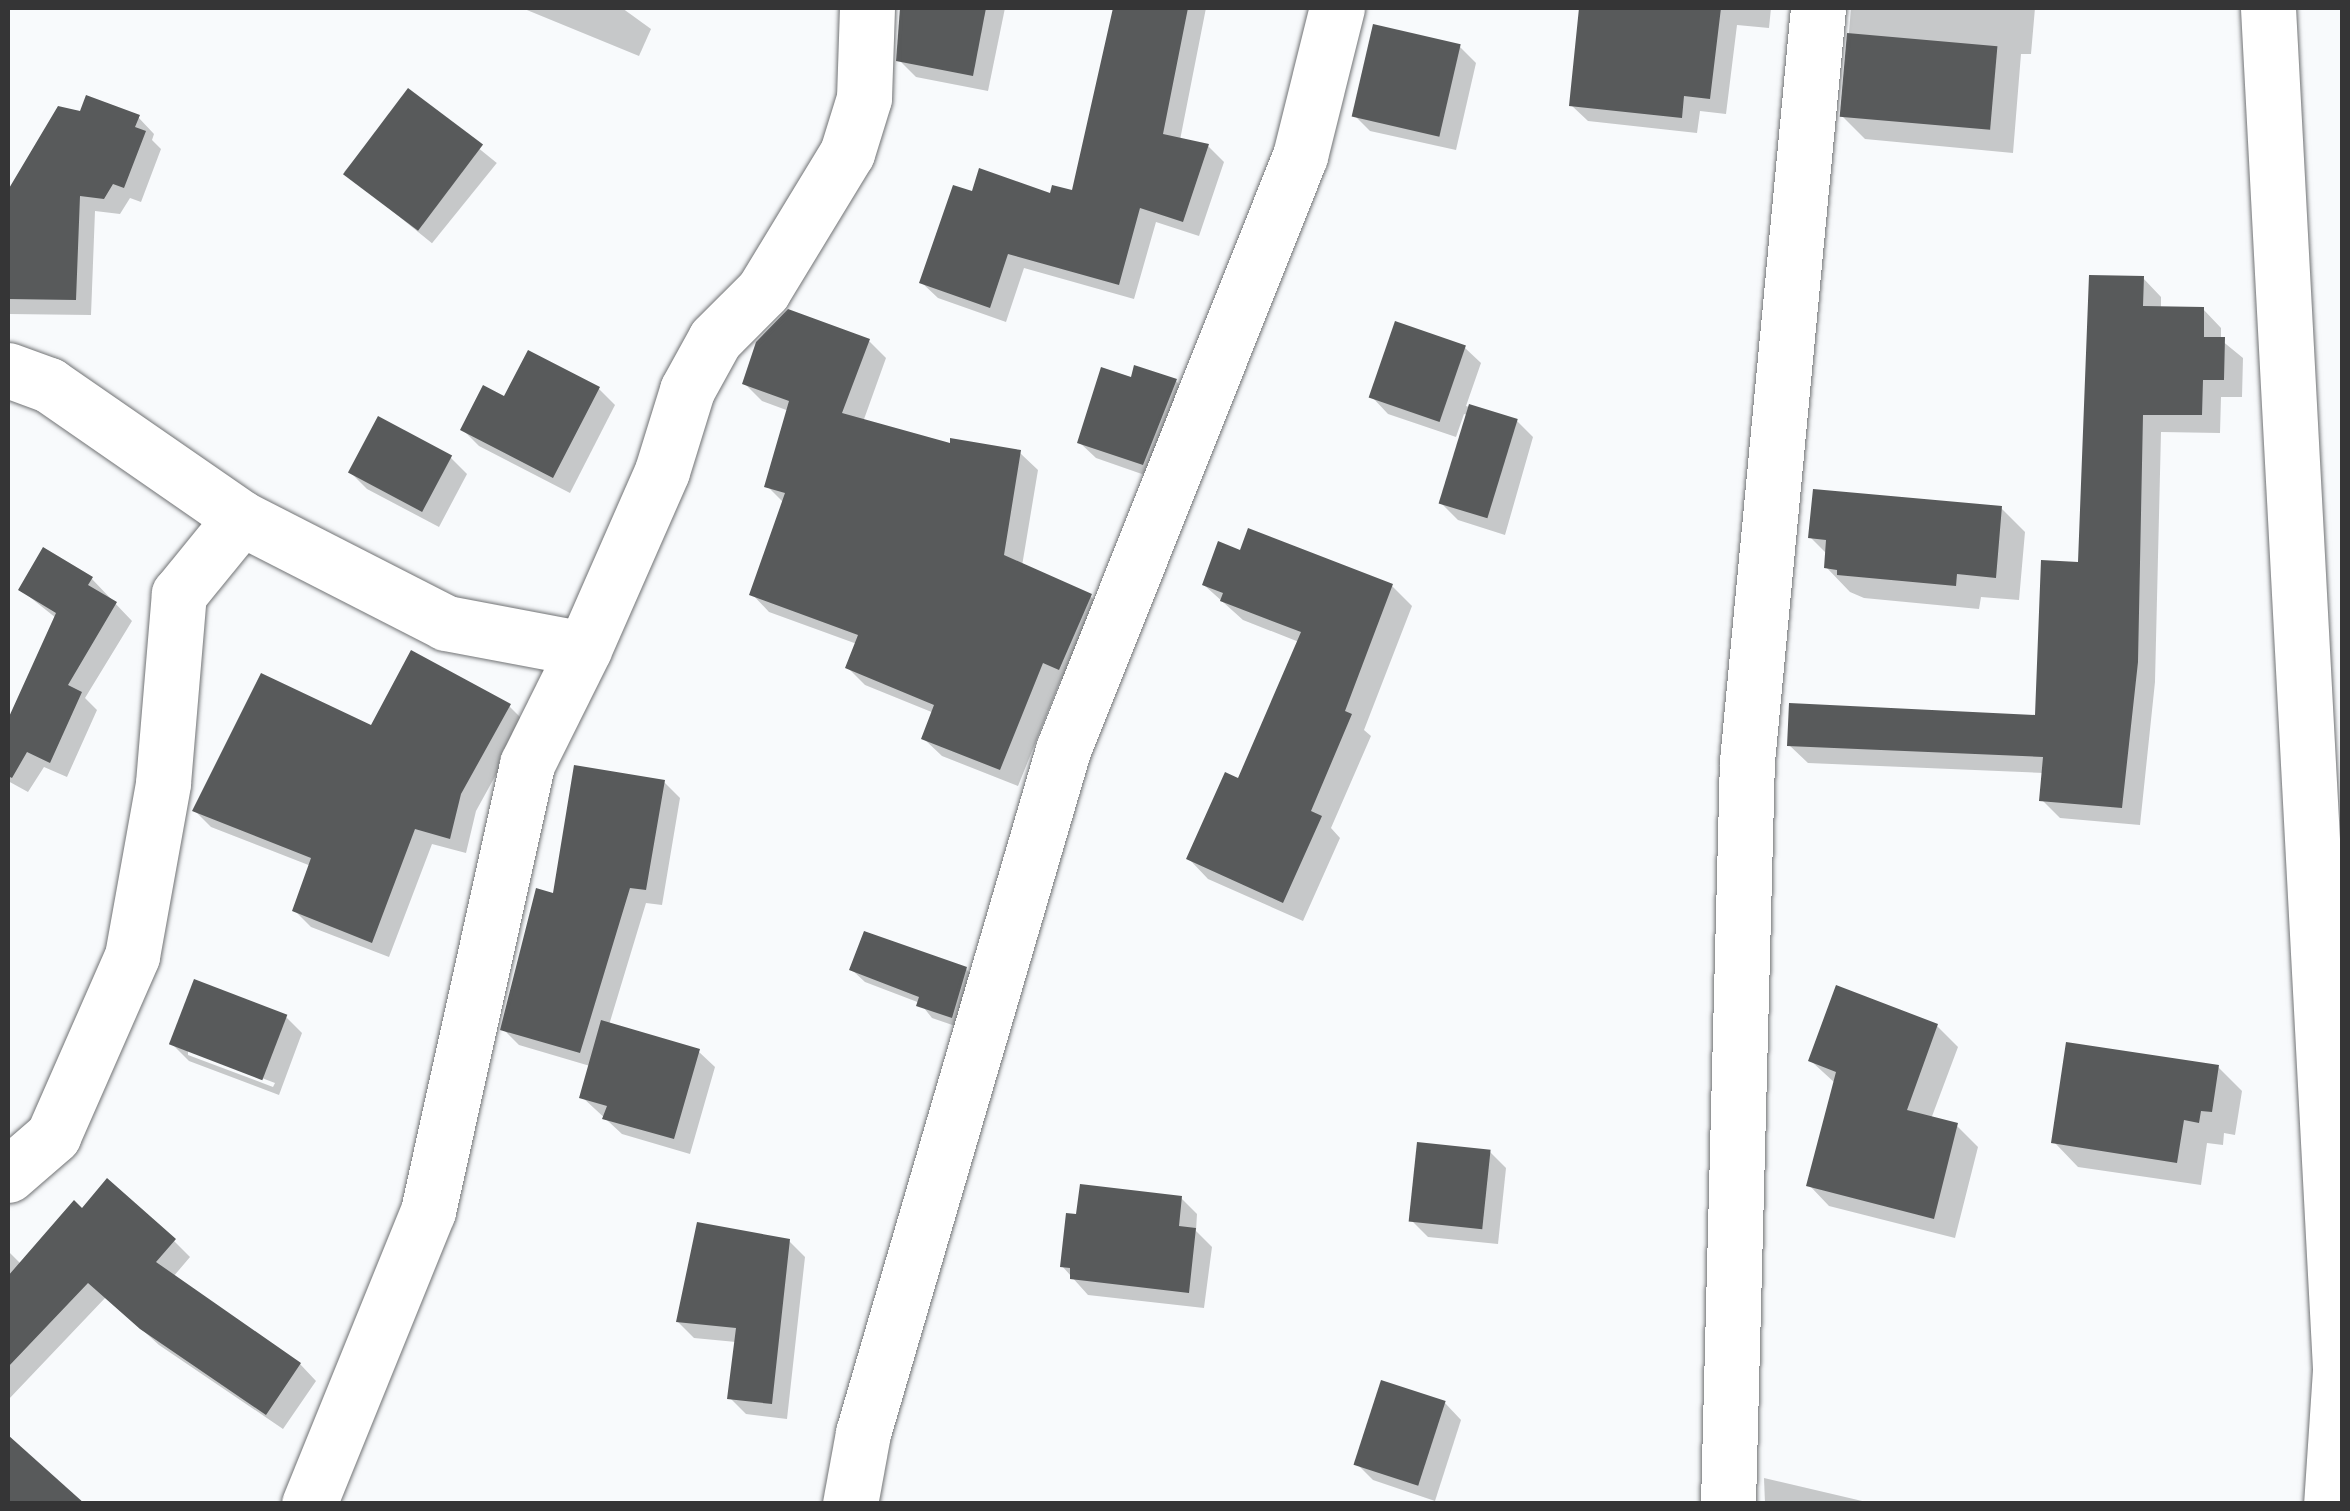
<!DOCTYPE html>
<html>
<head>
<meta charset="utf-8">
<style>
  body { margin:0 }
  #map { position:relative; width:2350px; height:1511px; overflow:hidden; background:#f8fafc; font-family:Rubik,sans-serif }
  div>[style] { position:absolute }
  .shadow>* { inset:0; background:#0003; transform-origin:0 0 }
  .building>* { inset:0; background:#585a5b; transform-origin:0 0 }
  .roads { filter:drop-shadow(0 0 2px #717375) drop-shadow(0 0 2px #717375) }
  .minor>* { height:55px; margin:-27.5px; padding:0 27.5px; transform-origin:27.5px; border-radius:27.5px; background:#fff }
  span { translate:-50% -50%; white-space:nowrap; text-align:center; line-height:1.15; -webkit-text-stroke:10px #fff; paint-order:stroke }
  .frame { position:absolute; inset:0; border:10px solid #353536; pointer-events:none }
</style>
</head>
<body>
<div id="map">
  <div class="shadow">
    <div style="clip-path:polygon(522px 8px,622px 8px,651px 29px,639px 56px)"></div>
    <div style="clip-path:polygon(903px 8px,1005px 8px,988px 91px,916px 77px,899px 60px)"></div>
    <div style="clip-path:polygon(1114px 8px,1206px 8px,1180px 140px,1208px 146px,1224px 162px,1199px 236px,1156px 222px,1134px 299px,1024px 268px,1006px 322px,938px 298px,922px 283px,974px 194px,1073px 193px)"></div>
    <div style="clip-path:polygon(1578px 8px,1771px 8px,1769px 28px,1737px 25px,1726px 114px,1700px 111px,1697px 133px,1588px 121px,1571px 105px,1582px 11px)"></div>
    <div style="clip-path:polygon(1851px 8px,2035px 8px,2031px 54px,2021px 54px,2013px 153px,1865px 139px,1842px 116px)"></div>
    <div style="clip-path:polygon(1459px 46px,1476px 63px,1456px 150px,1370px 131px,1354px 115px)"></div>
    <div style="left:409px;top:92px;width:113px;height:103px;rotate:39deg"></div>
    <div style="clip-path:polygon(60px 109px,138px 117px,154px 134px,152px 140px,161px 149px,141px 202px,130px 198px,120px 214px,95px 211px,91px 315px,8px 314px,8px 194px)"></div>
    <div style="clip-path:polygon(2143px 278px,2161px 297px,2161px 309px,2203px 309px,2221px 328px,2221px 340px,2243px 358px,2242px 397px,2221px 397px,2220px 433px,2161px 432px,2155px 682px,2140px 825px,2060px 818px,2042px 800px,2044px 773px,1808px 763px,1789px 745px,2038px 718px,2080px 564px)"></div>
    <div style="clip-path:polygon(869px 341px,886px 358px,863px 422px,952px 446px,1020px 453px,1038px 470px,1022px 566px,1090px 596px,1108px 614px,1077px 686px,1061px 679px,1018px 786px,942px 756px,924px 739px,934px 713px,865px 685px,848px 668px,857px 644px,769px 612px,752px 594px,784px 503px,767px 486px,789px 411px,762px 401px,744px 383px)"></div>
    <div style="clip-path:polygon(1464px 347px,1481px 363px,1466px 406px,1517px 421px,1533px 437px,1505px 535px,1458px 520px,1442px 504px,1468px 415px,1464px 414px,1456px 437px,1388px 414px,1372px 397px)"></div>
    <div style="clip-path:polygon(1132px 380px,1176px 381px,1192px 398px,1159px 480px,1096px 458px,1079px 442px)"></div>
    <div style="clip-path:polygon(599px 389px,615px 405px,570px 493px,479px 446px,463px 430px,506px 399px)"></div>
    <div style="clip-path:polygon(450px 457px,467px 474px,439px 527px,367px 489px,351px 473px)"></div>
    <div style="clip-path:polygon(2001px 508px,2025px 532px,2019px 600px,1981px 597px,1979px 609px,1864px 598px,1850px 592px,1826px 567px,1827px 554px,1811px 538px)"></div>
    <div style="clip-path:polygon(44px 551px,92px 579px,132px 621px,85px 698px,97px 710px,67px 777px,44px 767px,28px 792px,8px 781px,8px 725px,56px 618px,21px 590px)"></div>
    <div style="clip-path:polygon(1241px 553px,1392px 586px,1412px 606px,1364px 730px,1371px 736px,1331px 828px,1340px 838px,1303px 921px,1208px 879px,1189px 859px,1239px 781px,1299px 642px,1243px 620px,1204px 585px)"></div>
    <div style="clip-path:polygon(509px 706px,525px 722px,476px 811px,466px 853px,432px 844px,389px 957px,311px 927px,295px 911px,311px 866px,211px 827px,195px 811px,372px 729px)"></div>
    <div style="clip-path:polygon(664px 782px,680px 798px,662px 905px,646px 903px,609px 1025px,698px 1051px,715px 1067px,690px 1154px,622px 1134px,582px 1097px,590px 1066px,519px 1045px,503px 1029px,555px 896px)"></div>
    <div style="clip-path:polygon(966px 969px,978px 981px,964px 1029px,932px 1018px,920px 1003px,865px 982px,852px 970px)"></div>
    <div style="clip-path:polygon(evenodd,286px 1017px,302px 1033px,279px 1095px,189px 1061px,173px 1045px,286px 1017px,188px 1050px,275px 1083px,273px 1087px,188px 1055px,188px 1050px)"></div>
    <div style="clip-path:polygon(1937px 1026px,1958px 1047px,1931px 1119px,1957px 1126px,1978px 1147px,1955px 1238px,1829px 1206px,1809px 1185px,1835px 1083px,1811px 1061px)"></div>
    <div style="clip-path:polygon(2218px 1067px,2242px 1091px,2235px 1135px,2224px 1133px,2223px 1145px,2207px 1143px,2201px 1185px,2078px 1167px,2054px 1142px)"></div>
    <div style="clip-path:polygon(1490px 1152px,1506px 1168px,1498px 1244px,1428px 1237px,1412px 1221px)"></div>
    <div style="clip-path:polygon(1181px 1198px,1197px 1214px,1196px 1231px,1212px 1247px,1204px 1308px,1088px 1295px,1062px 1266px)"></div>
    <div style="clip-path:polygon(82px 1212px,174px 1241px,190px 1257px,173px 1277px,300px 1364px,316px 1381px,283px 1429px,159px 1345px,106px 1297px,8px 1400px,8px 1251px,21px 1264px)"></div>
    <div style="clip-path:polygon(789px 1241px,805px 1257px,787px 1419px,746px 1414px,730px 1398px,736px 1342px,694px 1338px,678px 1322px)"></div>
    <div style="clip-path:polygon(1445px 1403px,1461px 1420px,1435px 1501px,1373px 1480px,1357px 1464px)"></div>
    <div style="clip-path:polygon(1764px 1478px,1875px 1504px,1765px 1504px)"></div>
  </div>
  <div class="building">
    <div style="clip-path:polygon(900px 8px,986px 8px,973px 76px,896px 61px)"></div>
    <div style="clip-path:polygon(1113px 8px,1188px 8px,1163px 134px,1209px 144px,1183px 222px,1140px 208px,1119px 285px,1008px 254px,990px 308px,919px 283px,953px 185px,972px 191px,979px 168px,1050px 193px,1052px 185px,1072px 190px)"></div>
    <div style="clip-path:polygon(1579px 8px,1721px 8px,1710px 99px,1684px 96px,1682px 118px,1569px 106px)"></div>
    <div style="left:1373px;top:24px;width:90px;height:95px;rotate:13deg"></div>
    <div style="left:1847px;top:33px;width:151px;height:84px;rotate:5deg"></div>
    <div style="left:408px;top:88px;width:94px;height:108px;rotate:37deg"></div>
    <div style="clip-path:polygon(86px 95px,140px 115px,135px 127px,146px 131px,124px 188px,113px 184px,104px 199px,80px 196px,76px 300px,8px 299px,8px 190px,58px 106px,80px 111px)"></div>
    <div style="clip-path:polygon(2089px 275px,2144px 276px,2143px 306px,2204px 307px,2204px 337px,2225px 337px,2224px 380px,2203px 380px,2202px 415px,2143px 415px,2138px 662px,2122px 808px,2039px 801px,2043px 757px,1787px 746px,1789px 703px,2035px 715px,2041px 560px,2078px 562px)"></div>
    <div style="clip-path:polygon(788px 309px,870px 339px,842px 413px,950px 443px,950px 438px,1021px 450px,1004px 555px,1092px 594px,1059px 670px,1043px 663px,1000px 770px,921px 739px,934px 705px,845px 668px,858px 635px,749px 595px,785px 493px,764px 487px,789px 401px,742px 384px,756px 342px)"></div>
    <div style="left:1395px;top:321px;width:75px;height:81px;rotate:19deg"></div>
    <div style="clip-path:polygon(528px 350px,600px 387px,553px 478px,460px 430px,483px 385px,504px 396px)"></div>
    <div style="clip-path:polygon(1134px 365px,1177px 379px,1143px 465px,1077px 443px,1101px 367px,1131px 377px)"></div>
    <div style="left:1469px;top:404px;width:51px;height:104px;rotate:17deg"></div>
    <div style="left:378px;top:416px;width:84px;height:64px;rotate:28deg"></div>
    <div style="clip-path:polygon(1813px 489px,2002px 506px,1996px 578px,1957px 574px,1956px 586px,1837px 575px,1837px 570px,1824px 568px,1826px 540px,1808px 538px)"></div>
    <div style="clip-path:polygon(1248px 528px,1393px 584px,1345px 711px,1352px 714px,1311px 811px,1322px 816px,1283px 903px,1186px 859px,1225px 772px,1238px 778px,1301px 632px,1220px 601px,1223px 593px,1202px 585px,1218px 541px,1240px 550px)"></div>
    <div style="clip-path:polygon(43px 547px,93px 577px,88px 585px,117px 602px,68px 685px,82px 692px,50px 763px,27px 752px,12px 778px,8px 776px,8px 719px,56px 613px,18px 590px)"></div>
    <div style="clip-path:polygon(411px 650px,511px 704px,461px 794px,450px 839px,415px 829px,372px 943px,292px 911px,311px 858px,192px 811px,261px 673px,371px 725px)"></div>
    <div style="clip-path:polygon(574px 765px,665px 780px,646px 890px,630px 888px,580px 1053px,500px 1030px,536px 888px,553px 893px)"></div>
    <div style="clip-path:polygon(864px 931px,967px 967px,952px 1018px,916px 1006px,919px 997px,849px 970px)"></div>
    <div style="left:194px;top:979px;width:100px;height:70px;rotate:21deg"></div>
    <div style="clip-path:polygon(1836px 985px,1938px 1024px,1907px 1110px,1958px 1123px,1934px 1219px,1806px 1186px,1836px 1072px,1808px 1061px)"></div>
    <div style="clip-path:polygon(601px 1020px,700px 1049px,674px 1139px,602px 1119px,607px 1106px,579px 1098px)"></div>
    <div style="clip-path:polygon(2066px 1042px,2219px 1065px,2212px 1112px,2201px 1111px,2199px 1123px,2184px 1120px,2177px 1163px,2051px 1143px)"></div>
    <div style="left:1417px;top:1142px;width:74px;height:80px;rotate:6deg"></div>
    <div style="clip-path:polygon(107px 1178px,176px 1239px,156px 1262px,301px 1363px,266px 1415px,140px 1329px,88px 1283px,8px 1367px,8px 1276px,74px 1200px,82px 1208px)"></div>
    <div style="clip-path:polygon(1080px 1184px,1182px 1196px,1179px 1226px,1196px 1228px,1189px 1293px,1070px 1279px,1070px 1268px,1060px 1267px,1066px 1213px,1076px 1214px)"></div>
    <div style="clip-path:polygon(697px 1222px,790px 1239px,772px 1404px,727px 1399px,736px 1328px,676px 1322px)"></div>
    <div style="left:1381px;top:1380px;width:68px;height:89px;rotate:18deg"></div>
    <div style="clip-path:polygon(8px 1435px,85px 1504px,8px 1504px)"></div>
  </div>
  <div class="roads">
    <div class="minor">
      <div style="left:2268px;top:8px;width:1364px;rotate:86.97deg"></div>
      <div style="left:2340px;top:1370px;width:134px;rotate:93.8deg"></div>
      <div style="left:8px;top:370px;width:44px;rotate:20.1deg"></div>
      <div style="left:49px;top:385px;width:234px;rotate:34.7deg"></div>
      <div style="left:241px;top:518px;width:230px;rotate:27.1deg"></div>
      <div style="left:446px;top:623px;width:140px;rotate:10.7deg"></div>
      <div style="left:8px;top:1175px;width:60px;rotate:-40.9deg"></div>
      <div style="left:53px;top:1136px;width:197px;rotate:-66.3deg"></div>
      <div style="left:132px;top:956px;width:176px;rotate:-79.8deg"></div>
      <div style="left:163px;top:783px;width:190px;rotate:-85.2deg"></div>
      <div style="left:179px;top:594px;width:98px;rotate:-50.8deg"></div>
      <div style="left:309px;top:1504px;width:316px;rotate:-67.9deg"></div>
      <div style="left:428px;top:1211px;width:458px;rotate:-77.5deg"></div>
      <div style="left:527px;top:764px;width:128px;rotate:-63.6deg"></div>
      <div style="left:584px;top:649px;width:194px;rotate:-66.3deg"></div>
      <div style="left:662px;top:471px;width:85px;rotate:-72.8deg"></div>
      <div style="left:687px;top:390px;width:58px;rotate:-61.2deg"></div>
      <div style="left:715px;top:339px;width:68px;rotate:-45deg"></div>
      <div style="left:763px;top:291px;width:162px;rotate:-58.7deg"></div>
      <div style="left:847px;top:153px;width:58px;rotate:-72.8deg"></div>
      <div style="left:864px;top:98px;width:90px;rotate:-88.1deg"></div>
      <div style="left:850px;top:1504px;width:72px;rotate:-79.6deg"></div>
      <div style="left:863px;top:1433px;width:712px;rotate:-73.68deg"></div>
      <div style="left:1063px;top:750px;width:640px;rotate:-68.25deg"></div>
      <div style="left:1300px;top:156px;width:153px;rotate:-76deg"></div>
      <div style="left:1728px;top:1504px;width:743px;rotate:-88.54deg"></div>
      <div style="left:1747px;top:761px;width:756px;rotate:-84.61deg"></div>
    </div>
  </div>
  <div class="frame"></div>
</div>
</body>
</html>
